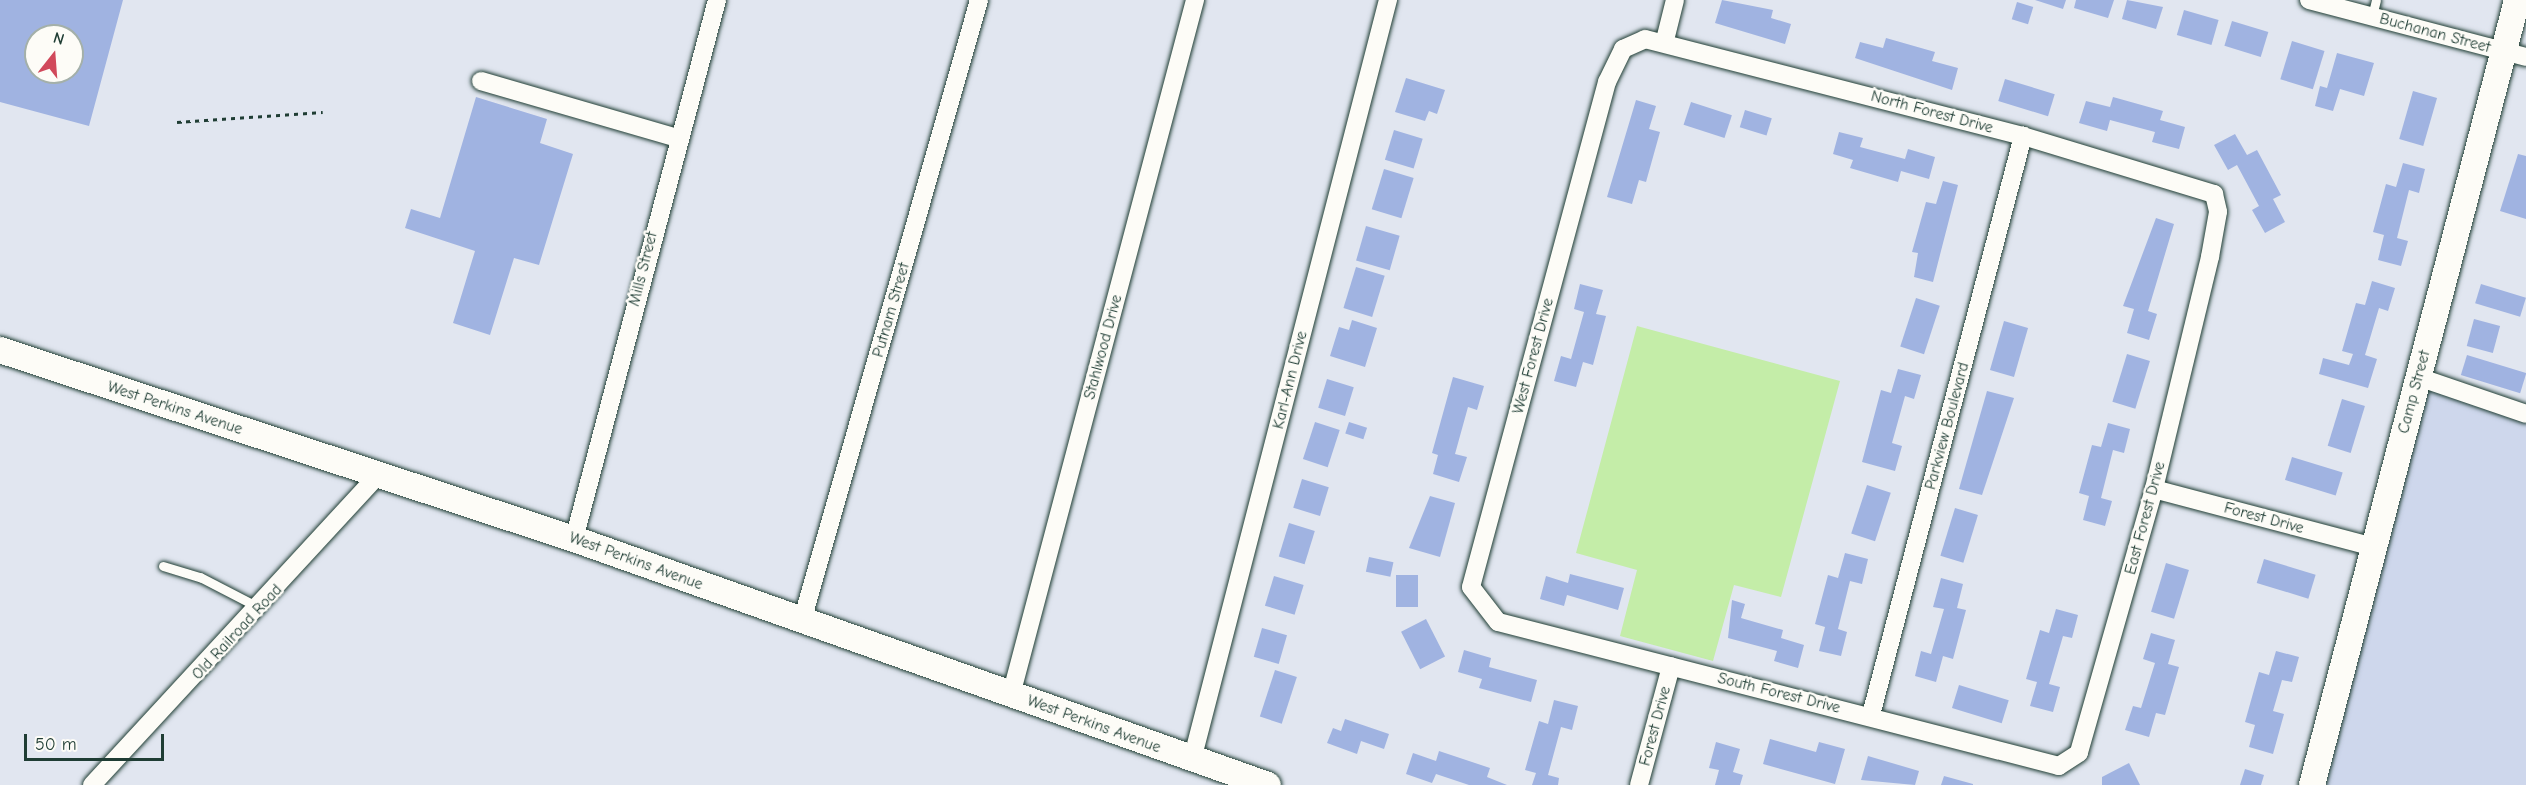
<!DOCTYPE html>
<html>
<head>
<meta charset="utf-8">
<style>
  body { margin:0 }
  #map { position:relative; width:2526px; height:785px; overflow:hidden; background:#e1e6f0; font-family:"Comic Neue",sans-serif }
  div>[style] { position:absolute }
  .built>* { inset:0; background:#ced7ec }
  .green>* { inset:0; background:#c4eda8 }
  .building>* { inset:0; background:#a0b3e1; transform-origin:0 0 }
  .path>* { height:3px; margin-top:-1.5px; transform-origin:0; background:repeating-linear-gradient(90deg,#1f3d34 0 4.5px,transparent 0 9px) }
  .roads { filter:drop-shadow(0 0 2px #1f3d34) drop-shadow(0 0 2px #1f3d34) }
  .lane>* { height:9px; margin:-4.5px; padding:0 4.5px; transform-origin:4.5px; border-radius:4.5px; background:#fdfcf7 }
  .street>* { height:18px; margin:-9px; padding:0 9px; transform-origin:9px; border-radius:9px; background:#fdfcf7 }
  .secondary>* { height:26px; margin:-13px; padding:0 13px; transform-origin:13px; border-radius:13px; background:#fdfcf7 }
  span { translate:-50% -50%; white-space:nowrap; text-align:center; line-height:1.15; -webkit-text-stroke:5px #fdfcf7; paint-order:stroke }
  .street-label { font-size:16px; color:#1f3d34 }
  .north { position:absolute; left:24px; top:24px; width:60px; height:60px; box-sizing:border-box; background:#fdfcf7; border:2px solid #a4b0a9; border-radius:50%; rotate:17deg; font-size:16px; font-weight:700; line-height:24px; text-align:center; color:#1f3d34 }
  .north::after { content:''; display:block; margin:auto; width:21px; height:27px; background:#d1495b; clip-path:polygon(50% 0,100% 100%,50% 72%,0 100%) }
  .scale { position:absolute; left:24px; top:734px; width:140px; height:27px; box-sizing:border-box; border:3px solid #1f3d34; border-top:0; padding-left:8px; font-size:18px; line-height:21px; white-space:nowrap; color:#1f3d34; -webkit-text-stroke:4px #fdfcf7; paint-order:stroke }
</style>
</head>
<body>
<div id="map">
  <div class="built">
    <div style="clip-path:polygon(2418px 377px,2526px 414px,2526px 785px,2312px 785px)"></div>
  </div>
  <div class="green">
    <div style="clip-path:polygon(1637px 326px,1840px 381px,1781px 597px,1734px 585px,1713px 661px,1620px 636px,1637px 570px,1576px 553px)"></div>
  </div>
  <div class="building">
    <div style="clip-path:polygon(evenodd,0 0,123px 0,89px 126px,0 102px,0 0,36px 36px,72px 36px,72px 72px,36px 72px,36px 36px)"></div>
    <div style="clip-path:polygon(1722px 0,1773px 10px,1771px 18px,1791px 24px,1785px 44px,1715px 23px)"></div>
    <div style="clip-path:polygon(2035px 0,2066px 0,2063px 9px)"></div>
    <div style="clip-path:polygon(2076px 0,2114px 0,2108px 18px,2074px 8px)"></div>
    <div style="clip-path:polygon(2127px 0,2163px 7px,2156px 29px,2122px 19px)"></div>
    <div style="left:2017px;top:2px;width:17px;height:18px;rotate:17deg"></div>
    <div style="left:2184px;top:10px;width:36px;height:26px;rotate:16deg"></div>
    <div style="left:2232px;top:21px;width:38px;height:26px;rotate:17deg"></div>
    <div style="clip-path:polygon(1886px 38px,1935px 52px,1932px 61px,1958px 68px,1952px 90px,1855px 58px,1860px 42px,1883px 48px)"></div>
    <div style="left:2292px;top:41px;width:34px;height:40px;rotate:17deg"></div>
    <div style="clip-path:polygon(2337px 53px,2374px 63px,2364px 96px,2340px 89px,2333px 111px,2315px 106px,2320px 86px,2327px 88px)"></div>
    <div style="clip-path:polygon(1406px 78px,1445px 90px,1437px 114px,1429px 111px,1425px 121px,1395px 112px)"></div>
    <div style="left:2005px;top:79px;width:52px;height:23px;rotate:17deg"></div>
    <div style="left:2413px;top:91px;width:25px;height:50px;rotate:16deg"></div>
    <div style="clip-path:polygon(476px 97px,547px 119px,540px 143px,573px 154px,539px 265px,514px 258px,490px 335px,453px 323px,475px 251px,405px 228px,411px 209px,440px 218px)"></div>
    <div style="clip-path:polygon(2113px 97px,2163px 111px,2160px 120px,2185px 127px,2179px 149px,2152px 142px,2155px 132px,2110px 120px,2107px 131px,2079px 123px,2086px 101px,2110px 107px)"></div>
    <div style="clip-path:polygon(1636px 100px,1656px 106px,1649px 129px,1660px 132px,1646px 182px,1639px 180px,1632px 204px,1607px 197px)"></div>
    <div style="left:1691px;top:102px;width:43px;height:24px;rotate:18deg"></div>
    <div style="left:1745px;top:110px;width:28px;height:18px;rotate:17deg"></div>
    <div style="left:1394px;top:130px;width:30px;height:31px;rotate:17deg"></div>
    <div style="clip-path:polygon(1839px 132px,1863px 138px,1860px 147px,1905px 159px,1908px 149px,1935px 157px,1929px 179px,1901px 171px,1898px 182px,1850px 168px,1853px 160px,1833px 154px)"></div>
    <div style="clip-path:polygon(2235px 134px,2247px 155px,2257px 150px,2281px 195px,2273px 199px,2285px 222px,2265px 233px,2252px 210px,2259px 206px,2237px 165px,2228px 170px,2214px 145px)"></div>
    <div style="clip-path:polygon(2518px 154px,2526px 156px,2526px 219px,2500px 211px)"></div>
    <div style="clip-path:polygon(2403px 163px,2425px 169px,2419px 193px,2409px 190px,2397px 238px,2408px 241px,2401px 266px,2378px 260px,2384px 235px,2373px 232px,2386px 184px,2396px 187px)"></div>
    <div style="left:1384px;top:169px;width:31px;height:42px;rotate:17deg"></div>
    <div style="clip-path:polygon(1943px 181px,1958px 185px,1933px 282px,1914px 277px,1918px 253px,1912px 252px,1926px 202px,1936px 204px)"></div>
    <div style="clip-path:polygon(2156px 218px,2174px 224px,2148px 311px,2157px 314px,2149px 340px,2127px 333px,2134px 309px,2123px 306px)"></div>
    <div style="left:1366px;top:226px;width:35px;height:36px;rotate:16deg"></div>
    <div style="left:1356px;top:267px;width:30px;height:43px;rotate:17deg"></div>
    <div style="clip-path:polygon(2372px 281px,2395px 288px,2388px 311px,2379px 308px,2365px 355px,2377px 359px,2368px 388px,2319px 374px,2323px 358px,2349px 365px,2353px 354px,2342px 351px,2356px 303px,2365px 305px)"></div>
    <div style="clip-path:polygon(1580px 284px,1603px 290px,1596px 314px,1606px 316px,1593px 365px,1583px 362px,1576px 387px,1554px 381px,1561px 356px,1571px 359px,1584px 312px,1574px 309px)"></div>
    <div style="left:2481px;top:284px;width:47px;height:20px;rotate:17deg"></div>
    <div style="left:1916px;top:298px;width:25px;height:51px;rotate:18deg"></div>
    <div style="left:2474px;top:319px;width:27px;height:28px;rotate:15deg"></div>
    <div style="clip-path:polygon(1352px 320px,1377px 328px,1365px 367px,1330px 356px,1339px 327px,1349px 330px)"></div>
    <div style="left:2004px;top:321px;width:25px;height:51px;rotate:16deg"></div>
    <div style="left:2127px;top:354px;width:24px;height:50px;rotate:17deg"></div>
    <div style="left:2467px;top:355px;width:62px;height:21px;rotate:17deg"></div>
    <div style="clip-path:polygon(1898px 369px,1921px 375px,1914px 399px,1905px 396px,1892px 443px,1902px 446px,1895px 471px,1862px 462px,1881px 390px,1891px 393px)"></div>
    <div style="clip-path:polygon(1453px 377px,1484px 386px,1477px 410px,1468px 407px,1455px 454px,1467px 457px,1459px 482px,1433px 474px,1438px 455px,1432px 453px)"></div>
    <div style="left:1327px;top:379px;width:28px;height:30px;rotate:17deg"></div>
    <div style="clip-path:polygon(1987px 391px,2014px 398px,1982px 495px,1959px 489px)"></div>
    <div style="left:2342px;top:399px;width:24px;height:49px;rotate:17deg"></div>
    <div style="left:1315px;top:422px;width:26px;height:39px;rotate:18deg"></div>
    <div style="left:1349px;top:422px;width:19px;height:12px;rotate:18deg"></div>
    <div style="clip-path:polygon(2108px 423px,2130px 429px,2124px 453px,2113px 450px,2101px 498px,2112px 501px,2105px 526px,2083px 520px,2089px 496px,2079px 493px,2092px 445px,2101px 447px)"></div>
    <div style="left:2292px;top:457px;width:53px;height:24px;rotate:17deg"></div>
    <div style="left:1302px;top:479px;width:28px;height:30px;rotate:17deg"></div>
    <div style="left:1867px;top:485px;width:25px;height:51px;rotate:18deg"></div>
    <div style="clip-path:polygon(1430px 496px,1455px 503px,1440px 557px,1409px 548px)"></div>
    <div style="left:1955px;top:508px;width:24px;height:50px;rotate:17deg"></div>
    <div style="left:1289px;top:523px;width:27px;height:35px;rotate:17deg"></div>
    <div style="clip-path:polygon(1845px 553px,1868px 559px,1862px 584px,1850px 581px,1838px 629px,1847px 632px,1841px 656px,1819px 651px,1825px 627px,1815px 624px,1828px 575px,1838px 578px)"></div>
    <div style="left:1369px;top:557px;width:25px;height:15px;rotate:12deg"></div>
    <div style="left:2264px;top:559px;width:54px;height:25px;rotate:17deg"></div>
    <div style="left:2166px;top:563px;width:24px;height:51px;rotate:17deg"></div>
    <div style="clip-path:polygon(1570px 574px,1624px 588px,1618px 610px,1567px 595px,1564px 606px,1540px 599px,1546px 576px,1568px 583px)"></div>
    <div style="left:1396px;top:575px;width:22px;height:32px"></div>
    <div style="left:1274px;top:576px;width:31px;height:31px;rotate:17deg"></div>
    <div style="clip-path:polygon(1941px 578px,1963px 584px,1957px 608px,1966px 610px,1953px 659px,1943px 656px,1936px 682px,1915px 676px,1921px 651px,1931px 654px,1944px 609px,1933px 607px)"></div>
    <div style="clip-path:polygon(1732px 600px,1745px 604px,1741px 618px,1783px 630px,1781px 638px,1804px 645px,1798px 668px,1774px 661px,1777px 651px,1728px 638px)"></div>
    <div style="clip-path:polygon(2056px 609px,2078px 615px,2072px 638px,2063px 636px,2049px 684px,2060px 687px,2053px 712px,2030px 706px,2037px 682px,2026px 679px,2040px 630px,2049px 633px)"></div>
    <div style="left:1426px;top:619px;width:42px;height:28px;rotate:63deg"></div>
    <div style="left:1262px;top:628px;width:26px;height:30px;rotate:16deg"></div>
    <div style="clip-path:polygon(2151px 633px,2175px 640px,2168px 664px,2179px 667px,2165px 715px,2156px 713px,2149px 737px,2125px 730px,2133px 706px,2141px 708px,2155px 663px,2143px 659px)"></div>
    <div style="clip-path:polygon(1464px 650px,1491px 658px,1489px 667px,1537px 680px,1531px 702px,1479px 688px,1482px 679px,1458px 672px)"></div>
    <div style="clip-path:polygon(2276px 651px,2299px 657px,2292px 682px,2282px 680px,2273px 711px,2284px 714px,2273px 754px,2249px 747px,2255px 725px,2245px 722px,2259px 672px,2269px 675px)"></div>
    <div style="left:1275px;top:670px;width:23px;height:49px;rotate:18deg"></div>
    <div style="left:1959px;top:685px;width:52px;height:24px;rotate:17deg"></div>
    <div style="clip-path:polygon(1554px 700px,1578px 706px,1572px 730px,1561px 727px,1548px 775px,1559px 778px,1558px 785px,1532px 785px,1536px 773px,1525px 770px,1539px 721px,1548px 724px)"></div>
    <div style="clip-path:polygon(1345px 719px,1389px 734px,1384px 749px,1361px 741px,1357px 754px,1327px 743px,1333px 728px,1341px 731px)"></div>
    <div style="clip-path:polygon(1770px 739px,1816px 752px,1819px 742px,1845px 749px,1835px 784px,1763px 764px)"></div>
    <div style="clip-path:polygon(1716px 742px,1740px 749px,1733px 772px,1743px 775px,1740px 785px,1715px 785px,1719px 770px,1709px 768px)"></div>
    <div style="clip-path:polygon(1439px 751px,1490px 768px,1487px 777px,1507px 785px,1469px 785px,1436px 774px,1432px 783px,1406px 774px,1413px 753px,1436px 761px)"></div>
    <div style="clip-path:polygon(1868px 756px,1919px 771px,1915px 785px,1861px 780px)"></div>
    <div style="clip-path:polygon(2129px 763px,2140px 785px,2102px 785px,2102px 777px)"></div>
    <div style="clip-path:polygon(2245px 769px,2264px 775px,2261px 785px,2240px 785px)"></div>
    <div style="clip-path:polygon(1944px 776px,1973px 784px,1973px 785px,1941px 785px)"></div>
  </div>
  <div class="path">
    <div style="left:177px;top:122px;width:146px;rotate:-3.9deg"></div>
  </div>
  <div class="roads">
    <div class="lane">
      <div style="left:2372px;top:16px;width:16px;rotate:-76deg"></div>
      <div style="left:163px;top:566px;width:39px;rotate:17deg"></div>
      <div style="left:200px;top:577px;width:68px;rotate:27.3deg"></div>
    </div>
    <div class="street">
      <div style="left:2309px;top:0;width:224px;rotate:14.7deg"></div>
      <div style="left:1645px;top:39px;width:390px;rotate:14.4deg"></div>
      <div style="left:2023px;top:136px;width:200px;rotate:16.9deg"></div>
      <div style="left:2214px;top:194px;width:18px;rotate:77deg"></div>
      <div style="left:2218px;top:212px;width:46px;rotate:100.1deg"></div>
      <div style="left:2210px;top:257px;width:239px;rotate:103.6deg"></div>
      <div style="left:2154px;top:489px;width:274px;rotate:105.9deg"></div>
      <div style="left:2079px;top:753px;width:24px;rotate:147deg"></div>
      <div style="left:2059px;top:766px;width:579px;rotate:-165.6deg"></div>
      <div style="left:1498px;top:622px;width:44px;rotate:-127.6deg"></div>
      <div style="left:1471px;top:587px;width:523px;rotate:-74.93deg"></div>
      <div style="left:1607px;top:82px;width:37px;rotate:-64deg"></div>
      <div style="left:1623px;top:49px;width:24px;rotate:-24deg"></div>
      <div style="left:1665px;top:40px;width:41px;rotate:-76deg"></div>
      <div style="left:481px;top:81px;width:204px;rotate:16.2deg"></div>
      <div style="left:2418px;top:377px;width:114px;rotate:18.9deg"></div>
      <div style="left:2154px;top:489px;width:228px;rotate:14.8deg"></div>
      <div style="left:574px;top:539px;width:558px;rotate:-75.14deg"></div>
      <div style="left:802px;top:621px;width:646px;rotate:-74.09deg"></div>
      <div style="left:1011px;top:695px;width:719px;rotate:-75.17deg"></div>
      <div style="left:1871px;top:715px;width:599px;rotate:-75.29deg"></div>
      <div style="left:1192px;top:760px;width:785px;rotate:-75.54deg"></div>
      <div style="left:92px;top:785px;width:422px;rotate:-47.3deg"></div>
      <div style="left:1639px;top:785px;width:123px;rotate:-74.9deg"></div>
    </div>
    <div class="secondary">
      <div style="left:0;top:350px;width:604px;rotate:18.23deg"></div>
      <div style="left:574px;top:539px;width:736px;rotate:19.52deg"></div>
      <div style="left:2312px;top:785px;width:811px;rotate:-75.36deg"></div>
    </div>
  </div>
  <div class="street-label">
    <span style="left:2435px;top:33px;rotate:15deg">Buchanan Street</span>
    <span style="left:1932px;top:112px;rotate:15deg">North Forest Drive</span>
    <span style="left:643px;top:269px;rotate:-76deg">Mills Street</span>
    <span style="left:891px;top:310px;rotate:-74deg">Putnam Street</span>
    <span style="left:1103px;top:347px;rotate:-75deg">Stahlwood Drive</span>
    <span style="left:1533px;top:356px;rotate:-75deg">West Forest Drive</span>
    <span style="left:1290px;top:380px;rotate:-76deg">Karl-Ann Drive</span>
    <span style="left:2414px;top:392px;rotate:-75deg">Camp Street</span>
    <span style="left:175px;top:408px;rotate:18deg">West Perkins Avenue</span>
    <span style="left:1947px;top:426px;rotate:-75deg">Parkview Boulevard</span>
    <span style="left:2145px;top:518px;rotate:-75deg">East Forest Drive</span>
    <span style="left:2264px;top:518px;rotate:15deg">Forest Drive</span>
    <span style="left:636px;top:561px;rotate:20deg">West Perkins Avenue</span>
    <span style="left:237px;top:632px;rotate:-47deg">Old Railroad Road</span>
    <span style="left:1779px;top:693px;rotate:14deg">South Forest Drive</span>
    <span style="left:1094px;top:724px;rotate:20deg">West Perkins Avenue</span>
    <span style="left:1655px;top:726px;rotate:-75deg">Forest Drive</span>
  </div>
  <div class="north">N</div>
  <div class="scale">50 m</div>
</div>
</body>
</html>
